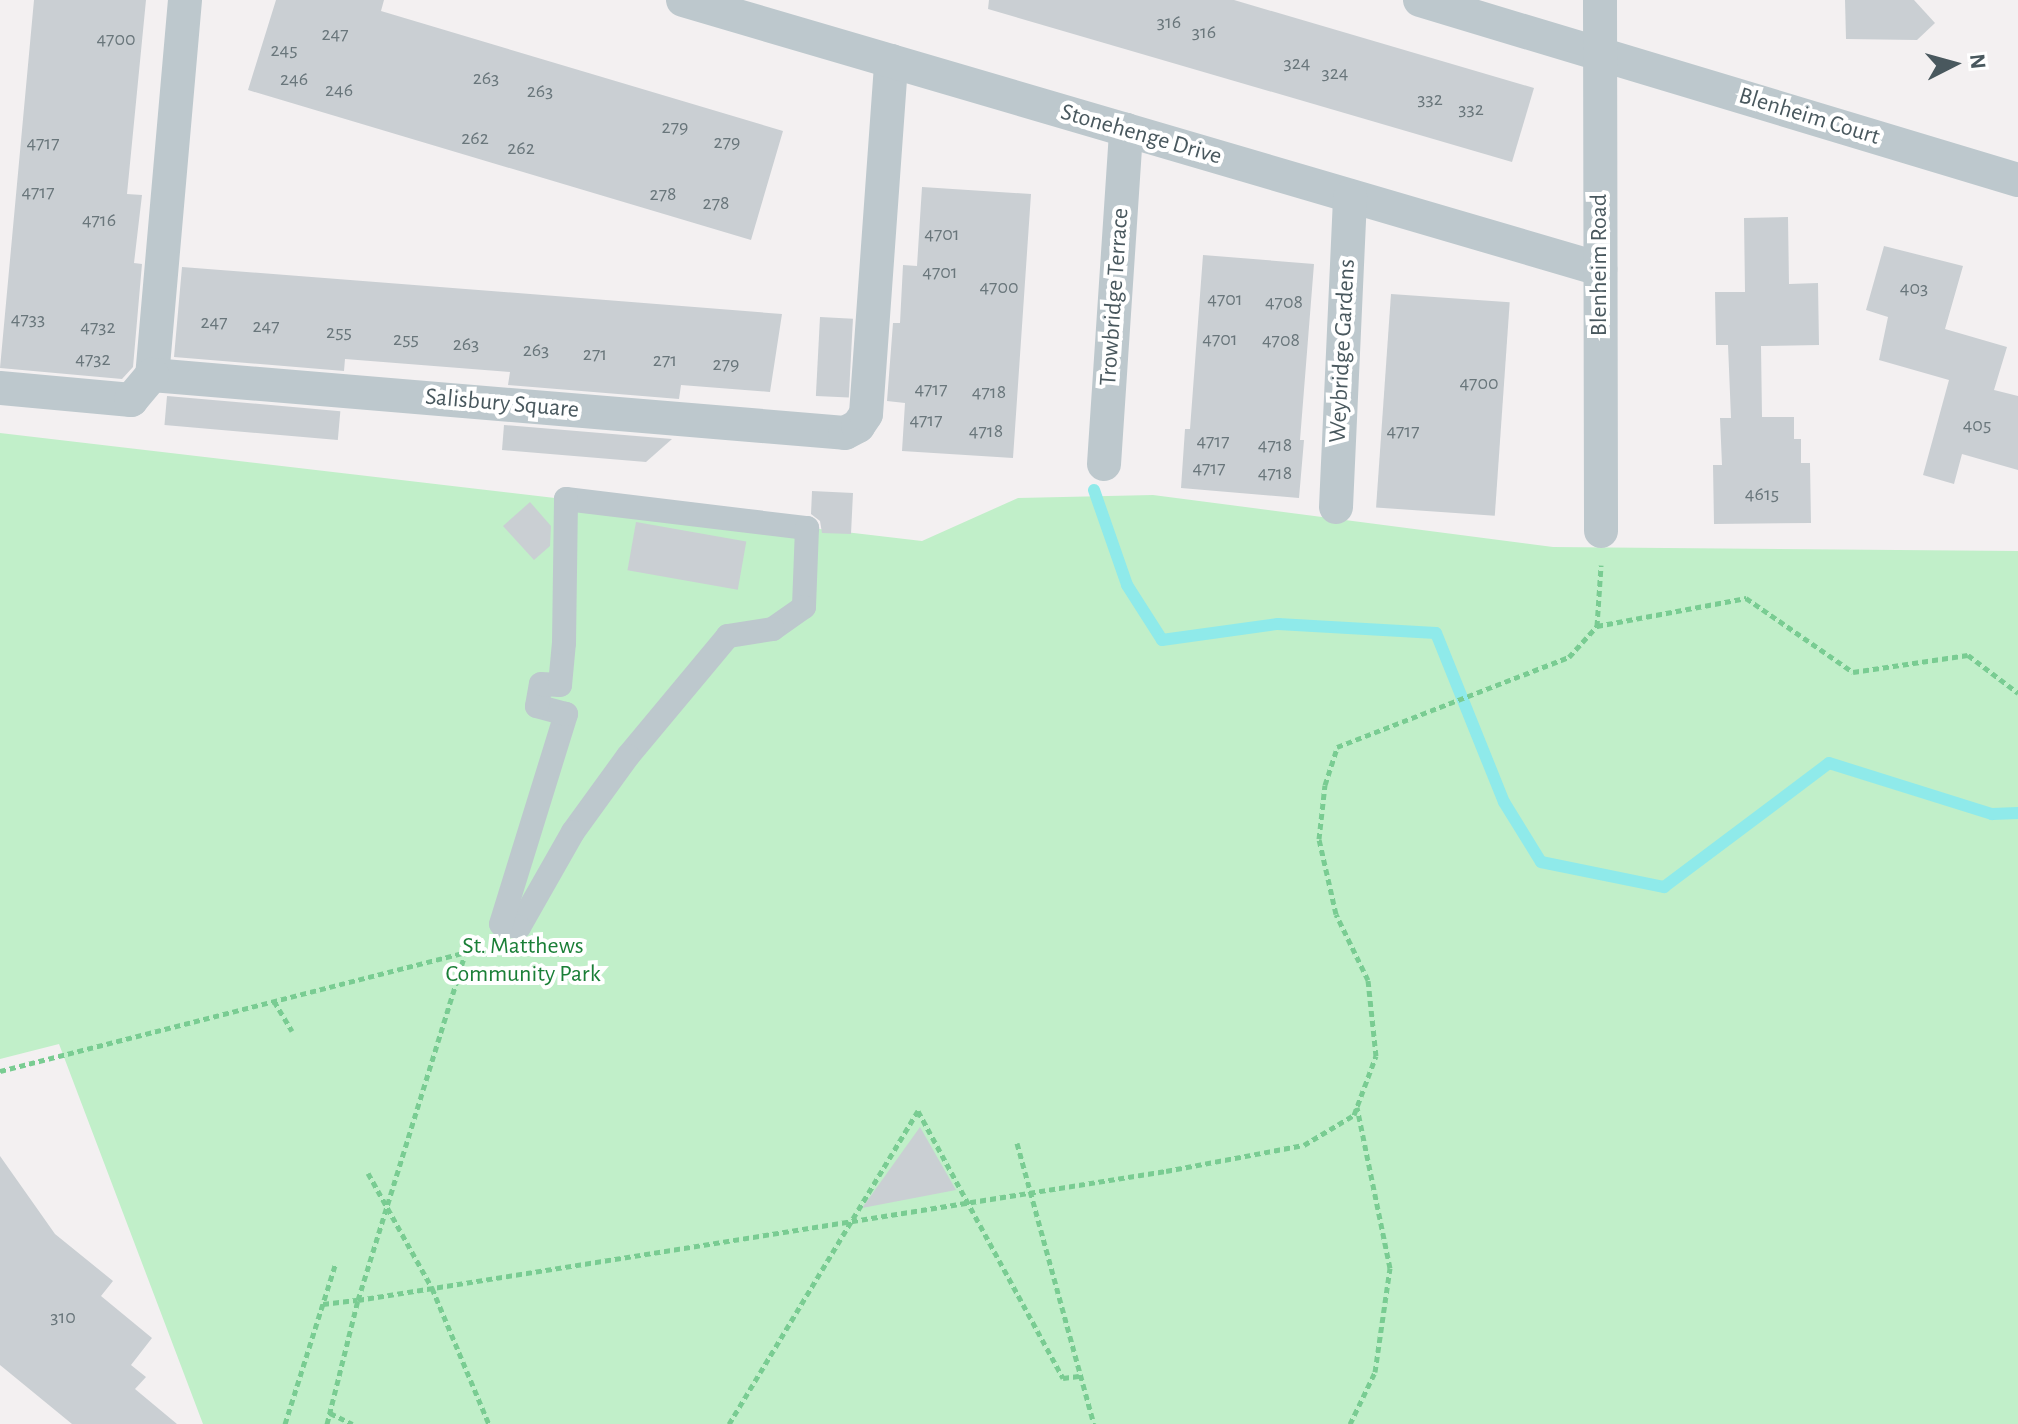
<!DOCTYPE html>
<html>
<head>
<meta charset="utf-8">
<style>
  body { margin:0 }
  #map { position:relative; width:2018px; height:1424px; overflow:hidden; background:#f3f0f1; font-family:"Alegreya Sans",sans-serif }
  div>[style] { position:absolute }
  .green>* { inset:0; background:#c1efc9 }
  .stream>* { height:12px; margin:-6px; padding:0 6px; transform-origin:6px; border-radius:6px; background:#8feaea }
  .building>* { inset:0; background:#cacfd3; transform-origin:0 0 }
  .path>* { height:5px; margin-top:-2.5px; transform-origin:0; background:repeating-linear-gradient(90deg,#79cc92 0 6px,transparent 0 10px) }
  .pedestrian>* { height:24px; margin:-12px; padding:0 12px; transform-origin:12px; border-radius:12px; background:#bdc8cd }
  .minor>* { height:34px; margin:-17px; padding:0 17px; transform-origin:17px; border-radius:17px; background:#bdc8cd }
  span { translate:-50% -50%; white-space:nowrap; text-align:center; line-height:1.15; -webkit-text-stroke:8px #fff; paint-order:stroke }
  .number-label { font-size:20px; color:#69767b }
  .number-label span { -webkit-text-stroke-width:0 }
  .street-label { font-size:24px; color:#49585e }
  .park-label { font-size:24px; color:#1a7f37 }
  .north { position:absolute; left:1914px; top:24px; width:80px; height:80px; -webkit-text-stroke:6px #fff; paint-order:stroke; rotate:84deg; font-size:22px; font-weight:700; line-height:32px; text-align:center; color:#49585e }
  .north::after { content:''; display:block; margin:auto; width:28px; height:36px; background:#49585e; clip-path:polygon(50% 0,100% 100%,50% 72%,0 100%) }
</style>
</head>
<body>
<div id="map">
  <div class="green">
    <div style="clip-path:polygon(0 433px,922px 541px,1018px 498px,1153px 495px,1553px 547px,2018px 551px,2018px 1424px,203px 1424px,59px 1044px,0 1059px)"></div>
  </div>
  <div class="stream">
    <div style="left:1094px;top:490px;width:101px;rotate:70.8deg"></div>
    <div style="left:1127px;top:585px;width:65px;rotate:57.5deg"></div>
    <div style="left:1162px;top:640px;width:117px;rotate:-7.9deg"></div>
    <div style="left:1278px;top:624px;width:158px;rotate:3.3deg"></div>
    <div style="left:1436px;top:633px;width:182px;rotate:68.1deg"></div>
    <div style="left:1504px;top:802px;width:70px;rotate:58.3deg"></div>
    <div style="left:1541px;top:862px;width:126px;rotate:11.5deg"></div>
    <div style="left:1664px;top:887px;width:206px;rotate:-36.9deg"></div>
    <div style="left:1829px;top:763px;width:171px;rotate:17.4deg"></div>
    <div style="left:1992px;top:814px;width:26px;rotate:-2deg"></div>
  </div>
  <div class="building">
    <div style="clip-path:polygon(34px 0,146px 0,127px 194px,142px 195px,134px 263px,142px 264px,133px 367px,122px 379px,0 368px)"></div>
    <div style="clip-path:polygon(276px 0,384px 0,381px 11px,783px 131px,751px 240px,248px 90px)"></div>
    <div style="clip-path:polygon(989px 0,1234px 0,1534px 88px,1512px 162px,988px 9px)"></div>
    <div style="clip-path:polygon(1845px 0,1914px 0,1935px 23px,1917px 40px,1846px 39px)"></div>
    <div style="clip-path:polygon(922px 187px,1031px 194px,1013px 458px,902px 451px,905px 403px,887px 401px,893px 323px,900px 323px,903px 265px,917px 266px)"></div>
    <div style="clip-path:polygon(1788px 217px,1789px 284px,1818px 283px,1819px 345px,1761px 346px,1762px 417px,1794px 417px,1794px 439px,1801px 439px,1801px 463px,1810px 463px,1811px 523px,1714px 524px,1713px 465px,1722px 465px,1720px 418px,1731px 418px,1728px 345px,1716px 345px,1715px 292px,1745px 292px,1744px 218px)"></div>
    <div style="clip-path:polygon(1884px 246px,1963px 266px,1945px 329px,2007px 347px,1994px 390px,2018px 396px,2018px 470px,1962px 454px,1954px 484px,1923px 475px,1949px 380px,1879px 360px,1888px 317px,1866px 310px)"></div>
    <div style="clip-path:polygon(1203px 255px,1314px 264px,1300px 440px,1304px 440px,1299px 498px,1181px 488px,1185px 429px,1190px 429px)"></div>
    <div style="clip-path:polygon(182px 267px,504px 292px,782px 314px,770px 392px,681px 385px,679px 399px,508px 385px,510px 372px,345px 359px,344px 371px,174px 357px)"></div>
    <div style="left:1391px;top:294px;width:119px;height:214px;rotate:4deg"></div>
    <div style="left:820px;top:317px;width:33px;height:79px;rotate:3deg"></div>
    <div style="left:167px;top:396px;width:174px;height:29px;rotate:5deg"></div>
    <div style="clip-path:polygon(504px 425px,672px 439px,646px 462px,502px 450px)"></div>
    <div style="clip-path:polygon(812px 491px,853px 493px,851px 534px,822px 533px,820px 521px,811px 514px)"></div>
    <div style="clip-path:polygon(530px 502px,551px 526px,550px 546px,534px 560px,503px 526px)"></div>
    <div style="left:636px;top:522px;width:112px;height:49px;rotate:10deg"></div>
    <div style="clip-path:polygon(920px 1127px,956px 1190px,862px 1208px)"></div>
    <div style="clip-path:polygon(0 1156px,55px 1234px,113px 1281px,101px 1296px,152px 1338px,131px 1365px,146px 1377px,135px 1389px,177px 1424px,72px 1424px,0 1365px)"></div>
  </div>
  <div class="path">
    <div style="left:1597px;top:626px;width:152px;rotate:-10.6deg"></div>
    <div style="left:1746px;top:598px;width:130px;rotate:34.7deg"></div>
    <div style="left:1853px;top:672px;width:116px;rotate:-8.4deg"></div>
    <div style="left:1968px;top:655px;width:63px;rotate:37.2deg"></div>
    <div style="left:274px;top:1001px;width:35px;rotate:59deg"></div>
    <div style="left:0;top:1071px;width:481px;rotate:-14.3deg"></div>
    <div style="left:1017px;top:1143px;width:291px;rotate:74.7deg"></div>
    <div style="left:368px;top:1173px;width:132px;rotate:60.9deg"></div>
    <div style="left:432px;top:1288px;width:147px;rotate:67.3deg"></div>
    <div style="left:323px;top:1304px;width:35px;rotate:-7deg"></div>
    <div style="left:358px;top:1300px;width:364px;rotate:-72.8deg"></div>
    <div style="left:466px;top:952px;width:15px;rotate:-11deg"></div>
    <div style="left:330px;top:1413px;width:25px;rotate:26deg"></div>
    <div style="left:285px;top:1424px;width:167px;rotate:-72.5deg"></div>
    <div style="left:327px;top:1424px;width:128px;rotate:-76deg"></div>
    <div style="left:358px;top:1300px;width:818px;rotate:-9.07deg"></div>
    <div style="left:1166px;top:1171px;width:140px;rotate:-10.7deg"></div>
    <div style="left:1304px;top:1145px;width:58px;rotate:-31deg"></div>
    <div style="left:1354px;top:1115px;width:63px;rotate:-69.6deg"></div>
    <div style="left:1376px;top:1056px;width:76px;rotate:-96deg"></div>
    <div style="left:1368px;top:980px;width:73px;rotate:-115.9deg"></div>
    <div style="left:1336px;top:914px;width:77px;rotate:-102.8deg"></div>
    <div style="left:1319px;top:839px;width:54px;rotate:-83.7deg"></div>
    <div style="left:1325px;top:785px;width:40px;rotate:-72deg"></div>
    <div style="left:1337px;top:747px;width:249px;rotate:-21.2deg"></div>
    <div style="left:1569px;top:657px;width:42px;rotate:-47.9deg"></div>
    <div style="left:1597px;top:626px;width:61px;rotate:-86.2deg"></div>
    <div style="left:729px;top:1424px;width:366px;rotate:-58.9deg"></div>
    <div style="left:918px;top:1111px;width:304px;rotate:61.5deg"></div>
    <div style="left:1063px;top:1378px;width:16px;rotate:-7deg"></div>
    <div style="left:1350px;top:1424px;width:58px;rotate:-64.3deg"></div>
    <div style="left:1375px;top:1372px;width:105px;rotate:-81.8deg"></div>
    <div style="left:1390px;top:1268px;width:164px;rotate:-101.6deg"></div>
  </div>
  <div class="pedestrian">
    <div style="left:566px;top:499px;width:243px;rotate:6.9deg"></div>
    <div style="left:807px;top:528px;width:79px;rotate:92.2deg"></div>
    <div style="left:804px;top:607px;width:38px;rotate:145deg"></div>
    <div style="left:773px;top:629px;width:46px;rotate:171.2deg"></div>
    <div style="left:728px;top:636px;width:156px;rotate:129.8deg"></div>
    <div style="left:628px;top:756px;width:94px;rotate:125.9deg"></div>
    <div style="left:573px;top:832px;width:109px;rotate:119.6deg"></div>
    <div style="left:519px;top:927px;width:18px;rotate:-171deg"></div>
    <div style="left:501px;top:924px;width:220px;rotate:-72.8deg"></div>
    <div style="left:566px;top:714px;width:30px;rotate:-165deg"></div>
    <div style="left:537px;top:706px;width:22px;rotate:-80deg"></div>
    <div style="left:541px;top:684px;width:19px;rotate:3deg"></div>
    <div style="left:560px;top:685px;width:42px;rotate:-84.6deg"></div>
    <div style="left:564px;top:643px;width:144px;rotate:-89.2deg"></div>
  </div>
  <div class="minor">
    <div style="left:185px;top:0;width:376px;rotate:95deg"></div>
    <div style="left:152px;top:375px;width:695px;rotate:4.78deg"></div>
    <div style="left:845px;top:433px;width:15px;rotate:-28deg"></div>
    <div style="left:858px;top:426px;width:14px;rotate:-56deg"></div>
    <div style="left:866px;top:414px;width:354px;rotate:-85.9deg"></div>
    <div style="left:683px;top:0;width:956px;rotate:16.35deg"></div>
    <div style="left:1420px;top:0;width:625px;rotate:16.75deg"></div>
    <div style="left:1600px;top:0;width:531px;rotate:89.89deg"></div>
    <div style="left:0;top:388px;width:132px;rotate:5.2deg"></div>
    <div style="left:131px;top:400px;width:33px;rotate:-50deg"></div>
    <div style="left:1104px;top:464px;width:335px;rotate:-86.2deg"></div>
    <div style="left:1336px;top:507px;width:311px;rotate:-87.4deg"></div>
  </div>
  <div class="number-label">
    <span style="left:1169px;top:22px">316</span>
    <span style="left:1204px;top:32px">316</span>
    <span style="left:335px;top:34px">247</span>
    <span style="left:116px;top:39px">4700</span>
    <span style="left:284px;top:50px">245</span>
    <span style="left:1297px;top:63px">324</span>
    <span style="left:1335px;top:73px">324</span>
    <span style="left:486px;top:78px">263</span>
    <span style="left:294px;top:79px">246</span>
    <span style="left:339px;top:90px">246</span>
    <span style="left:540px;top:91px">263</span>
    <span style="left:1430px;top:99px">332</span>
    <span style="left:1471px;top:109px">332</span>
    <span style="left:675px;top:127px">279</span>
    <span style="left:475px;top:138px">262</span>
    <span style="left:727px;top:142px">279</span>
    <span style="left:43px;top:143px">4717</span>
    <span style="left:521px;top:148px">262</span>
    <span style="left:38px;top:192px">4717</span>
    <span style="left:663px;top:194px">278</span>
    <span style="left:716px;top:203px">278</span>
    <span style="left:99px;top:220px">4716</span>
    <span style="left:942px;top:234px">4701</span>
    <span style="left:940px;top:272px">4701</span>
    <span style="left:999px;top:287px">4700</span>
    <span style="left:1914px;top:288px">403</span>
    <span style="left:1225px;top:299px">4701</span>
    <span style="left:1284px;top:302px">4708</span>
    <span style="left:28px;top:319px">4733</span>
    <span style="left:214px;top:322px">247</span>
    <span style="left:266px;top:326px">247</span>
    <span style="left:98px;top:327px">4732</span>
    <span style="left:339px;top:332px">255</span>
    <span style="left:406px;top:339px">255</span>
    <span style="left:1220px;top:339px">4701</span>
    <span style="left:1281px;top:340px">4708</span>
    <span style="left:466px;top:344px">263</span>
    <span style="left:536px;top:350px">263</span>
    <span style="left:595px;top:354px">271</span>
    <span style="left:93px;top:359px">4732</span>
    <span style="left:665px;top:360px">271</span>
    <span style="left:726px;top:364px">279</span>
    <span style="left:1479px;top:383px">4700</span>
    <span style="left:931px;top:389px">4717</span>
    <span style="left:989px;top:392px">4718</span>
    <span style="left:926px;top:420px">4717</span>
    <span style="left:1977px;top:425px">405</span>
    <span style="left:986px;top:431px">4718</span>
    <span style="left:1403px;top:431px">4717</span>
    <span style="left:1213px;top:441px">4717</span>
    <span style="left:1275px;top:445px">4718</span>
    <span style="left:1209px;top:468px">4717</span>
    <span style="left:1275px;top:473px">4718</span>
    <span style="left:1762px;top:494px">4615</span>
    <span style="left:63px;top:1317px">310</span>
  </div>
  <div class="street-label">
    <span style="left:1809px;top:117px;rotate:17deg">Blenheim Court</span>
    <span style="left:1141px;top:135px;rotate:16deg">Stonehenge Drive</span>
    <span style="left:1600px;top:265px;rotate:-90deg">Blenheim Road</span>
    <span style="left:1115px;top:297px;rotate:-86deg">Trowbridge Terrace</span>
    <span style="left:1343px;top:351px;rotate:-87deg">Weybridge Gardens</span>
    <span style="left:502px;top:404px;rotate:5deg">Salisbury Square</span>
  </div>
  <div class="park-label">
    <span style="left:523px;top:961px">St. Matthews<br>Community Park</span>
  </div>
  <div class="north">N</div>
</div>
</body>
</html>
